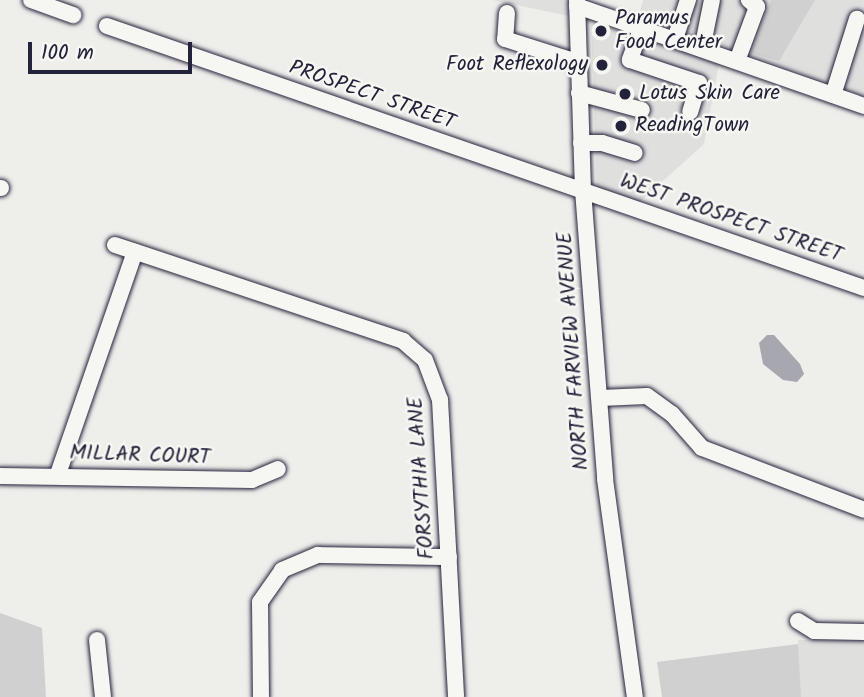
<!DOCTYPE html>
<html>
<head>
<meta charset="utf-8">
<style>
  body { margin:0 }
  #map { position:relative; width:864px; height:697px; overflow:hidden; background:#eeeeeb; font-family:Kalam,sans-serif }
  div>[style] { position:absolute }
  .built>* { inset:0; background:#dfdfde; transform-origin:0 0 }
  .green>* { inset:0; background:#d0d0d1 }
  .water>* { inset:0; background:#a7a7af }
  .roads { filter:drop-shadow(0 0 2px #22223b) drop-shadow(0 0 2px #22223b) }
  .minor>* { height:16px; margin:-8px; padding:0 8px; transform-origin:8px; border-radius:8px; background:#f6f6f2 }
  .dots>* { width:19px; height:19px; translate:-50% -50%; box-sizing:border-box; border:4px solid #f6f6f2; border-radius:50% }
  span { translate:-50% -50%; white-space:nowrap; text-align:center; line-height:1.15; -webkit-text-stroke:5px #f6f6f2; paint-order:stroke }
  .poi-label { font-size:21px; color:#22223b }
  .left { translate:0 -50%; text-align:left }
  .right { translate:-100% -50%; text-align:right }
  .street-label { font-size:21px; color:#22223b }
  .scale { position:absolute; left:28px; top:42px; width:164px; height:32px; box-sizing:border-box; border:4px solid #22223b; border-top:0; padding-left:9px; font-size:21px; line-height:24px; white-space:nowrap; color:#22223b; -webkit-text-stroke:5px #f6f6f2; paint-order:stroke }
</style>
</head>
<body>
<div id="map">
  <div class="built">
    <div style="clip-path:polygon(492px 0,568px 0,569px 16px)"></div>
    <div style="clip-path:polygon(643px 0,864px 0,864px 96px,639px 15px)"></div>
    <div style="clip-path:polygon(595px 23px,719px 63px,704px 144px,634px 207px,597px 194px,591px 25px)"></div>
    <div style="left:864px;top:640px;width:57px;height:66px;rotate:90deg"></div>
  </div>
  <div class="green">
    <div style="clip-path:polygon(771px 0,815px 0,779px 61px,751px 53px)"></div>
    <div style="clip-path:polygon(0 613px,42px 628px,46px 697px,0 697px)"></div>
    <div style="clip-path:polygon(798px 644px,801px 697px,662px 697px,657px 662px)"></div>
  </div>
  <div class="water">
    <div style="clip-path:polygon(774px 335px,800px 364px,804px 374px,797px 382px,783px 380px,763px 364px,759px 343px,767px 335px)"></div>
  </div>
  <div class="roads">
    <div class="minor">
      <div style="left:31px;top:0;width:45px;rotate:19.7deg"></div>
      <div style="left:577px;top:0;width:190px;rotate:88.2deg"></div>
      <div style="left:583px;top:190px;width:290px;rotate:85.6deg"></div>
      <div style="left:605px;top:479px;width:220px;rotate:82.2deg"></div>
      <div style="left:577px;top:6px;width:304px;rotate:19.2deg"></div>
      <div style="left:507px;top:13px;width:26px;rotate:94deg"></div>
      <div style="left:505px;top:39px;width:76px;rotate:17.7deg"></div>
      <div style="left:107px;top:26px;width:801px;rotate:19.09deg"></div>
      <div style="left:641px;top:29px;width:33px;rotate:110deg"></div>
      <div style="left:630px;top:60px;width:73px;rotate:18.4deg"></div>
      <div style="left:699px;top:83px;width:30px;rotate:107deg"></div>
      <div style="left:675px;top:39px;width:41px;rotate:-71.6deg"></div>
      <div style="left:702px;top:49px;width:50px;rotate:-78.5deg"></div>
      <div style="left:737px;top:61px;width:58px;rotate:-69.7deg"></div>
      <div style="left:757px;top:7px;width:11px;rotate:-139deg"></div>
      <div style="left:579px;top:93px;width:65px;rotate:15.1deg"></div>
      <div style="left:833px;top:95px;width:80px;rotate:-72.5deg"></div>
      <div style="left:581px;top:143px;width:21px"></div>
      <div style="left:602px;top:143px;width:34px;rotate:17deg"></div>
      <div style="left:0;top:188px;width:1px"></div>
      <div style="left:115px;top:245px;width:304px;rotate:18.4deg"></div>
      <div style="left:403px;top:341px;width:29px;rotate:41deg"></div>
      <div style="left:425px;top:360px;width:43px;rotate:69.4deg"></div>
      <div style="left:440px;top:400px;width:297px;rotate:86.9deg"></div>
      <div style="left:600px;top:398px;width:47px;rotate:-2.4deg"></div>
      <div style="left:647px;top:396px;width:31px;rotate:36deg"></div>
      <div style="left:672px;top:414px;width:45px;rotate:48.6deg"></div>
      <div style="left:702px;top:448px;width:173px;rotate:20.9deg"></div>
      <div style="left:58px;top:474px;width:235px;rotate:-70.9deg"></div>
      <div style="left:0;top:476px;width:252px;rotate:0.9deg"></div>
      <div style="left:252px;top:480px;width:28px;rotate:-23deg"></div>
      <div style="left:798px;top:621px;width:19px;rotate:32deg"></div>
      <div style="left:814px;top:631px;width:50px;rotate:1.1deg"></div>
      <div style="left:97px;top:640px;width:57px;rotate:84deg"></div>
      <div style="left:261px;top:697px;width:95px;rotate:-90.6deg"></div>
      <div style="left:260px;top:602px;width:39px;rotate:-55deg"></div>
      <div style="left:282px;top:570px;width:39px;rotate:-23deg"></div>
      <div style="left:318px;top:555px;width:131px;rotate:0.9deg"></div>
    </div>
  </div>
  <div class="dots">
    <div style="left:601px;top:31px;background:#22223b"></div>
    <div style="left:602px;top:65px;background:#22223b"></div>
    <div style="left:625px;top:94px;background:#22223b"></div>
    <div style="left:621px;top:126px;background:#22223b"></div>
  </div>
  <div class="poi-label">
    <span class="left" style="left:615px;top:31px">Paramus<br>Food Center</span>
    <span class="right" style="left:588px;top:65px">Foot Reflexology</span>
    <span class="left" style="left:639px;top:94px">Lotus Skin Care</span>
    <span class="left" style="left:635px;top:126px">ReadingTown</span>
  </div>
  <div class="street-label">
    <span style="left:372px;top:96px;rotate:19deg">PROSPECT STREET</span>
    <span style="left:731px;top:219px;rotate:19deg">WEST PROSPECT STREET</span>
    <span style="left:574px;top:351px;rotate:-94deg">NORTH FARVIEW AVENUE</span>
    <span style="left:140px;top:456px;rotate:2deg">MILLAR COURT</span>
    <span style="left:422px;top:478px;rotate:-94deg">FORSYTHIA LANE</span>
  </div>
  <div class="scale">100 m</div>
</div>
</body>
</html>
